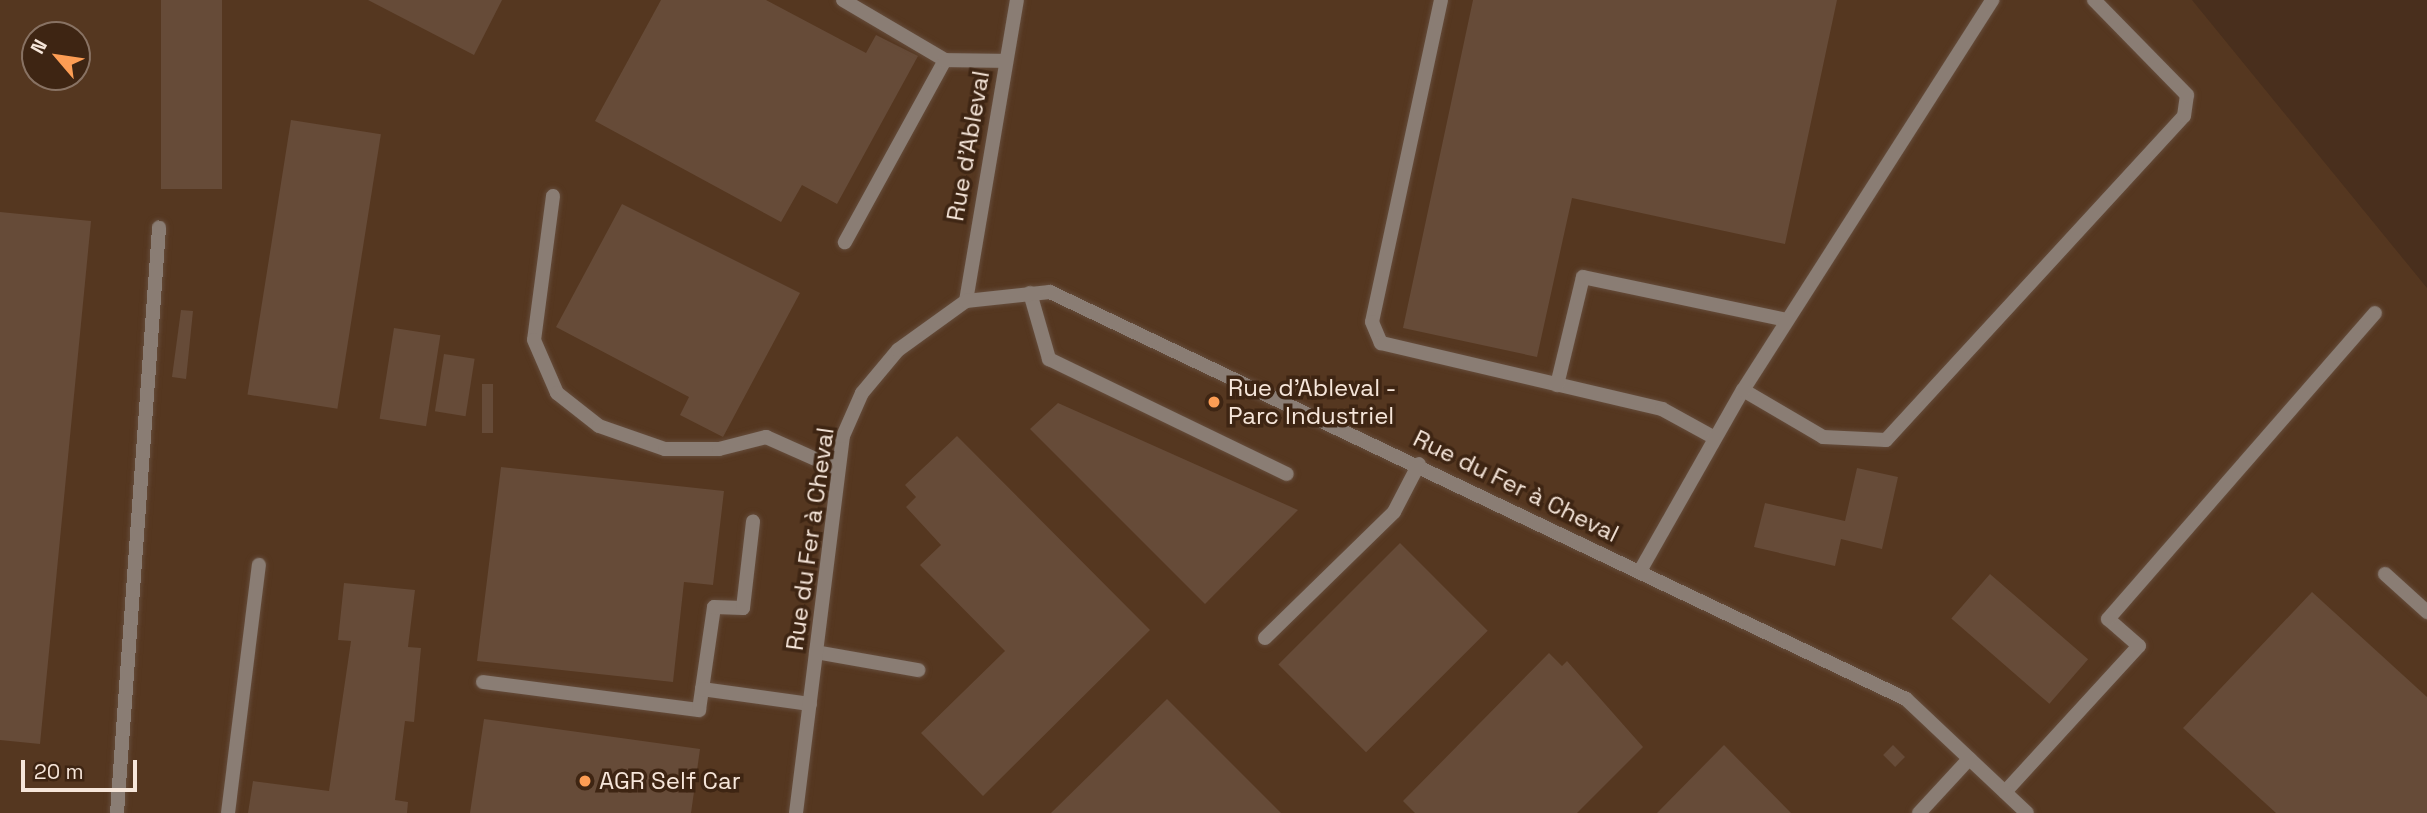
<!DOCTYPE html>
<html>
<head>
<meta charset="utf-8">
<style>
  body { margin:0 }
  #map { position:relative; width:2427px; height:813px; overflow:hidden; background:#492f1d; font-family:"Space Grotesk",sans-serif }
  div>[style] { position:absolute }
  .built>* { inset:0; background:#553720 }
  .building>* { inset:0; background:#664b38; transform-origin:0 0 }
  .roads { filter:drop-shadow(0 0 2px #654c3b) drop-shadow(0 0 2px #654c3b) }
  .lane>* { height:14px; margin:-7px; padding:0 7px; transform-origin:7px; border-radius:7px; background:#8a7d74 }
  .street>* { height:14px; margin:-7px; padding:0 7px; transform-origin:7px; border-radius:7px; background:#8a7d74 }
  .dots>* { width:19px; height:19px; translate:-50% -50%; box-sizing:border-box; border:4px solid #3e2513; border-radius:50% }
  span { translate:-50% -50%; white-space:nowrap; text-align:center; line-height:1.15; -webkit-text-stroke:7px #3e2513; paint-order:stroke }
  .street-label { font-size:24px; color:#f6e6da }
  .poi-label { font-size:24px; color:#f6e6da }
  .left { translate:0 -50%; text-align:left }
  .north { position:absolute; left:21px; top:21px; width:70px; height:70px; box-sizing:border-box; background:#3e2513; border:2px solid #887263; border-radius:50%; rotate:299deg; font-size:19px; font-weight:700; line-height:28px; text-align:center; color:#f6e6da }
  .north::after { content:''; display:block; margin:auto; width:24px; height:32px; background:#fd9d54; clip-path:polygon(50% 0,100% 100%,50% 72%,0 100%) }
  .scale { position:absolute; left:21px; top:760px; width:116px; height:32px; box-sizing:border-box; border:4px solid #f6e6da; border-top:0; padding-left:9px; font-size:21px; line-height:24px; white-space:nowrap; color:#f6e6da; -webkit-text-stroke:5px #3e2513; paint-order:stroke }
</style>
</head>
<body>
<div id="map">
  <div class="built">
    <div style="clip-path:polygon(evenodd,0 0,2192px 0,2427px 288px,2427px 813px,0 813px,0 0,35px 35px,77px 35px,77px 77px,35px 77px,35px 35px)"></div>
  </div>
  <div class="building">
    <div style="left:161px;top:0;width:61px;height:189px"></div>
    <div style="clip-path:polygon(368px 0,502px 0,474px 55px)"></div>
    <div style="clip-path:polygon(661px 0,766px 0,866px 53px,876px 35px,918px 56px,837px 204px,802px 185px,781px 222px,595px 121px)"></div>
    <div style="clip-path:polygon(1473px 0,1837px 0,1785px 244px,1572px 198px,1537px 357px,1403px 328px)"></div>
    <div style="left:291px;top:120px;width:91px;height:278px;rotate:9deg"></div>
    <div style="clip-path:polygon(622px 204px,800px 293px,723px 437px,680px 415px,689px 397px,556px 327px)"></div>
    <div style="clip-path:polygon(0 212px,91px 221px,40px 744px,0 740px)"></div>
    <div style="clip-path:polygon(181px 310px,193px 311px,186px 379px,172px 377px)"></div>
    <div style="left:394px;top:328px;width:47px;height:92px;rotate:9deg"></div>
    <div style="left:444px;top:354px;width:31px;height:58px;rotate:9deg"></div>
    <div style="left:482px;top:384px;width:11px;height:49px"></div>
    <div style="clip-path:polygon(1058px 403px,1298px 510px,1205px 604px,1030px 429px)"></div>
    <div style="clip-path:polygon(957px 436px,1150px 630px,983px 796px,921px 733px,1005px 651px,920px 565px,941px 545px,906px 507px,916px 497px,905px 485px)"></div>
    <div style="clip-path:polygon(501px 467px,724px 491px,713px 585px,684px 582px,673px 682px,477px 661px)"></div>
    <div style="clip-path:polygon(1857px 468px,1898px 477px,1882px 549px,1841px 539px,1835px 566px,1754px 547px,1765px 503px,1845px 521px)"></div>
    <div style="left:1400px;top:543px;width:124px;height:172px;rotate:45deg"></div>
    <div style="left:1990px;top:574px;width:130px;height:59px;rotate:41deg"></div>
    <div style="clip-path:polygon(344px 583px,415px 590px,408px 647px,421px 648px,414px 722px,405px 721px,395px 800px,408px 802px,407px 813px,248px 813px,253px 781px,329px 791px,351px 641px,338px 640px)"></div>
    <div style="clip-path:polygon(2312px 592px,2427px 697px,2427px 813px,2276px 813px,2183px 728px)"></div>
    <div style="clip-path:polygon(1549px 653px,1562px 666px,1567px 661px,1643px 747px,1577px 813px,1415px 813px,1403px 801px)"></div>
    <div style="clip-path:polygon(1167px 699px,1281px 813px,1051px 813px)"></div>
    <div style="clip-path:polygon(484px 719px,700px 749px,691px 813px,470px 813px)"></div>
    <div style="clip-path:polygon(1724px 745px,1791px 813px,1657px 813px)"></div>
    <div style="left:1893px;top:745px;width:17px;height:14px;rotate:45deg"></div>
  </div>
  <div class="roads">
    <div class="lane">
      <div style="left:843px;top:0;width:118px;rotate:30.5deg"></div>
      <div style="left:945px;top:60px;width:208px;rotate:118.8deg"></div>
      <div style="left:1441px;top:0;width:329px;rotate:102.1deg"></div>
      <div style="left:1372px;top:322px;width:23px;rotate:67deg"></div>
      <div style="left:1381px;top:343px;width:289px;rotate:13.2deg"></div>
      <div style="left:1662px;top:409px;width:60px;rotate:28.7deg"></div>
      <div style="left:945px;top:60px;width:61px;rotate:0.9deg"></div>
      <div style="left:553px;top:196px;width:145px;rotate:97.5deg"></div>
      <div style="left:534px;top:340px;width:58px;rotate:66.5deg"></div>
      <div style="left:557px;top:393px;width:53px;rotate:38.2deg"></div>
      <div style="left:599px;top:426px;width:70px;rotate:19.2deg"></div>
      <div style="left:665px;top:449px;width:54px"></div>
      <div style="left:719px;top:449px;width:49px;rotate:-14.3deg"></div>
      <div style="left:766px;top:437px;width:79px;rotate:24deg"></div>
      <div style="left:1030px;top:293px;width:69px;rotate:73.9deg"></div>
      <div style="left:1049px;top:359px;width:264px;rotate:25.8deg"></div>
      <div style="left:1557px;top:385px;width:111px;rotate:-76.5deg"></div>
      <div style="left:1583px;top:277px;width:208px;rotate:11.9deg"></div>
      <div style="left:1743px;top:390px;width:93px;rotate:30.4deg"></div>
      <div style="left:1823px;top:437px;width:63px;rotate:2.7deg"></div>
      <div style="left:1886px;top:440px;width:440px;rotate:-47.4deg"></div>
      <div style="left:2184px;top:116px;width:21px;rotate:-82deg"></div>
      <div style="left:2187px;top:95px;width:133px;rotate:-134.4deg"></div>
      <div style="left:1640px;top:571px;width:208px;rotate:-60.4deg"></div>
      <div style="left:1743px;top:390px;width:463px;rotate:-57.4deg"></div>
      <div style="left:2385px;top:574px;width:57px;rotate:42.1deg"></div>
      <div style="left:1265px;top:638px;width:180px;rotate:-44.3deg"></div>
      <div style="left:1394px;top:512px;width:54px;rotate:-62.5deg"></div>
      <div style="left:816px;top:652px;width:104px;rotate:10deg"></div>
      <div style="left:483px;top:682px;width:218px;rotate:7.4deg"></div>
      <div style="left:699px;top:710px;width:104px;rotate:-81.7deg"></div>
      <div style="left:714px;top:607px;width:29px;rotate:2deg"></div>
      <div style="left:743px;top:608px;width:87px;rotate:-83.4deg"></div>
      <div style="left:702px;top:689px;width:109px;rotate:7.9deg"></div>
      <div style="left:2005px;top:792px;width:198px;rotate:-47.5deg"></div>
      <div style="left:2139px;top:646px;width:41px;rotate:-138.9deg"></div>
      <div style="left:2108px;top:619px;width:406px;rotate:-48.9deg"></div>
      <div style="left:117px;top:813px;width:587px;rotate:-85.89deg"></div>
      <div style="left:228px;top:813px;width:250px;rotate:-82.9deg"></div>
      <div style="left:1919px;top:813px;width:74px;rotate:-47.2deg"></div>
    </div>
    <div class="street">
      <div style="left:966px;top:301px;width:305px;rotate:-80.4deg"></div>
      <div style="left:796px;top:813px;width:380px;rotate:-82.9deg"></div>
      <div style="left:843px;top:436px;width:47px;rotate:-66.2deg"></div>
      <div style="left:862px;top:393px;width:56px;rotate:-50.1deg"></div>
      <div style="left:898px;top:350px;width:84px;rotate:-35.8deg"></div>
      <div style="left:966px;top:301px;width:84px;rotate:-6.1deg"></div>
      <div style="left:1050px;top:292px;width:948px;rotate:25.43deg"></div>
      <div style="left:1906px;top:699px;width:166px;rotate:43.3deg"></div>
    </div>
  </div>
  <div class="dots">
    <div style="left:1214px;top:402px;background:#fd9d54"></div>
    <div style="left:585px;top:781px;background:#fd9d54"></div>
  </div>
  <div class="street-label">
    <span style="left:968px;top:146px;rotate:-80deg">Rue d'Ableval</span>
    <span style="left:1516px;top:486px;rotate:26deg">Rue du Fer à Cheval</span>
    <span style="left:810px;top:539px;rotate:-82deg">Rue du Fer à Cheval</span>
  </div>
  <div class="poi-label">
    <span class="left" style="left:1228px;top:402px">Rue d'Ableval -<br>Parc Industriel</span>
    <span class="left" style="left:599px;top:781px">AGR Self Car</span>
  </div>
  <div class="north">N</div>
  <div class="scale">20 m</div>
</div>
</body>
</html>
